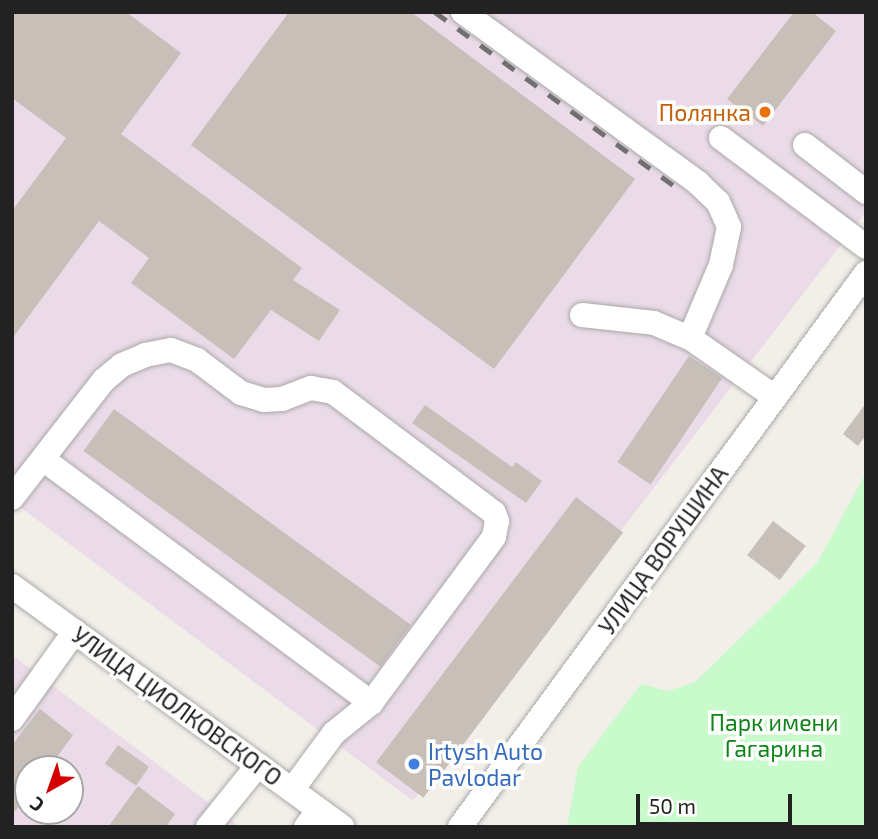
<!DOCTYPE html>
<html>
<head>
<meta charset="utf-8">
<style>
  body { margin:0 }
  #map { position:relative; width:878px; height:839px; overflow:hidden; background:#f2efe9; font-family:"Exo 2",sans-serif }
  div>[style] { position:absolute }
  .industrial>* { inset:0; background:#ebdbe8 }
  .park>* { inset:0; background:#c8facc }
  .building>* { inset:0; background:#c7bfb8; transform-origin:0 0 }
  .roads { filter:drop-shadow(0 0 2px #a9a9a9) drop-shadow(0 0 2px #a9a9a9) }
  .minor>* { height:24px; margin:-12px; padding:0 12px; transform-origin:12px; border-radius:12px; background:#fff }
  .rail>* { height:5px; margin-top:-2.5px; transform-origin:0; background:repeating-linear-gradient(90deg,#707070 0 14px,transparent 0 28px) }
  .dots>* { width:19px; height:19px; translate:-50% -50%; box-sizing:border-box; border:4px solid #fff; border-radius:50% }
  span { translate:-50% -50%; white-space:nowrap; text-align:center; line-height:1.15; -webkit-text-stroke:7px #fff; paint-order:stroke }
  .food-label { font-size:23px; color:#c56008 }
  .right { translate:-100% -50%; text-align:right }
  .street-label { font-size:23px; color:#222 }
  .park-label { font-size:23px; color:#0c8416 }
  .shop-label { font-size:23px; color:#366cbe }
  .left { translate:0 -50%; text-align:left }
  .frame { position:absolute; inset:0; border:14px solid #222; pointer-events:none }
  .north { position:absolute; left:14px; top:755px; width:70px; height:70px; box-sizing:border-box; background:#fff; border:2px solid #a7a7a7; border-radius:50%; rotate:220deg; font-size:19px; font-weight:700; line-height:28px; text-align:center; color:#222 }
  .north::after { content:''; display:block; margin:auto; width:24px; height:32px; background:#d40000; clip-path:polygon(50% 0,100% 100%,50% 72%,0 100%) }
  .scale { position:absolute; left:636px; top:794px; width:156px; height:32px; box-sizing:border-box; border:4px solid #222; border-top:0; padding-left:9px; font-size:21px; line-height:24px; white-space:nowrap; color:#222; -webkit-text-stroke:5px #fff; paint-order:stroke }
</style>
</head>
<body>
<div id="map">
  <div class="industrial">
    <div style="clip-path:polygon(12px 12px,866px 12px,866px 212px,413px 801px,12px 501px)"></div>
    <div style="clip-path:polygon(evenodd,12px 655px,241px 827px,12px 827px,12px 655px,28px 769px,70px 769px,70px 811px,28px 811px,28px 769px)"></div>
  </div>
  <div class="park">
    <div style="clip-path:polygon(866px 473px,866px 827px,567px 827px,578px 767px,641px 684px,668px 691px,695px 682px,817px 563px)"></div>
  </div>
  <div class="building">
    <div style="clip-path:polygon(12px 12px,126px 12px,181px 53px,121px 134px,302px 268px,293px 280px,340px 310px,319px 341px,271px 310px,234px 359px,131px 283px,149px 258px,99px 221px,12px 339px,12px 211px,66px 138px,12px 98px)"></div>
    <div style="clip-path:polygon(289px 12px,411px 12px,635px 179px,494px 369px,191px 145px)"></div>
    <div style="clip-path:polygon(794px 12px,812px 12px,836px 31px,763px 126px,727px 99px)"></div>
    <div style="left:689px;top:356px;width:40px;height:128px;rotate:34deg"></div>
    <div style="clip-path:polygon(866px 403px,866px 435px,858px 446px,843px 434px)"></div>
    <div style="clip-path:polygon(425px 405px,512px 467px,516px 462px,542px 481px,526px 503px,412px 423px)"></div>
    <div style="left:114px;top:409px;width:367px;height:52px;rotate:36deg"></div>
    <div style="left:576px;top:497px;width:59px;height:332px;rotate:37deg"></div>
    <div style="left:773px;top:521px;width:41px;height:43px;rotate:37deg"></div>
    <div style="clip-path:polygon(40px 709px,73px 735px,48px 769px,28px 769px,28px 795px,12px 815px,12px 745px)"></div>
    <div style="left:118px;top:745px;width:38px;height:23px;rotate:35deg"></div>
    <div style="clip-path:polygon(138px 786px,175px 814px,166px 827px,108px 827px)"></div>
  </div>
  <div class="roads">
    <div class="minor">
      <div style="left:463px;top:12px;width:291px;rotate:36deg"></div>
      <div style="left:698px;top:183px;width:28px;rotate:44deg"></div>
      <div style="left:718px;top:202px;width:27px;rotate:66deg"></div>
      <div style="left:729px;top:227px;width:39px;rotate:102deg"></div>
      <div style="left:721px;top:265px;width:79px;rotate:113deg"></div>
      <div style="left:721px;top:138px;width:181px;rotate:36.9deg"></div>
      <div style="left:805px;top:145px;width:77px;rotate:37.6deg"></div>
      <div style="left:582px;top:315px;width:72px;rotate:6.3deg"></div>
      <div style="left:654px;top:323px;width:39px;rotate:23deg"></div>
      <div style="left:690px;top:338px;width:103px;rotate:34.8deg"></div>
      <div style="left:43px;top:459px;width:409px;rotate:36.6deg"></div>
      <div style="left:12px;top:498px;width:150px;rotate:-52.1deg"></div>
      <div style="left:104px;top:380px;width:23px;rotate:-40deg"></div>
      <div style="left:122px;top:365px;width:25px;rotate:-23deg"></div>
      <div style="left:145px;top:355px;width:26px;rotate:-11deg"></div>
      <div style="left:171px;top:350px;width:28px;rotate:21deg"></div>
      <div style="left:197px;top:360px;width:55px;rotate:36.9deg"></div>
      <div style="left:241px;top:393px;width:24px;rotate:17deg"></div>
      <div style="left:264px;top:400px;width:18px;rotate:-3deg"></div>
      <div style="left:282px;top:399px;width:31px;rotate:-21deg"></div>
      <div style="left:311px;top:388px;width:22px;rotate:10deg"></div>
      <div style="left:333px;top:392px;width:201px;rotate:36.9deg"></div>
      <div style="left:494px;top:513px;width:9px;rotate:69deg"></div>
      <div style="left:497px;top:521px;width:16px;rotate:101deg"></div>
      <div style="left:494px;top:537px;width:207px;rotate:126.5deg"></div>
      <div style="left:371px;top:703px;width:48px;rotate:141deg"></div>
      <div style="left:334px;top:733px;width:71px;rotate:126.4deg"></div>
      <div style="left:12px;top:586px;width:409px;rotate:36.1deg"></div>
      <div style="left:12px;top:719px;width:108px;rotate:-54.4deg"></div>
      <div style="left:208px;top:827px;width:80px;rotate:-51.1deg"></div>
      <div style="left:306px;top:827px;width:21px;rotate:-53deg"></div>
      <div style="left:460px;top:827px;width:687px;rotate:-53.76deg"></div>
    </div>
  </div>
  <div class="rail">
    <div style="left:435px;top:12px;width:299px;rotate:36deg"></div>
  </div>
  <div class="dots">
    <div style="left:765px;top:112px;background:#e8710a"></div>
    <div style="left:414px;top:764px;background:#3f7fe0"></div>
  </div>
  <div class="food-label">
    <span class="right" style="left:751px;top:112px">Полянка</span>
  </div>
  <div class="street-label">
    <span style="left:663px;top:550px;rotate:-54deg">УЛИЦА ВОРУШИНА</span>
    <span style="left:177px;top:706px;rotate:36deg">УЛИЦА ЦИОЛКОВСКОГО</span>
  </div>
  <div class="park-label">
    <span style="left:774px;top:735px">Парк имени<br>Гагарина</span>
  </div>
  <div class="shop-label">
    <span class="left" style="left:428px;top:764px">Irtysh Auto<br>Pavlodar</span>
  </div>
  <div class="frame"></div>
  <div class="north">С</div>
  <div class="scale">50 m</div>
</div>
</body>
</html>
